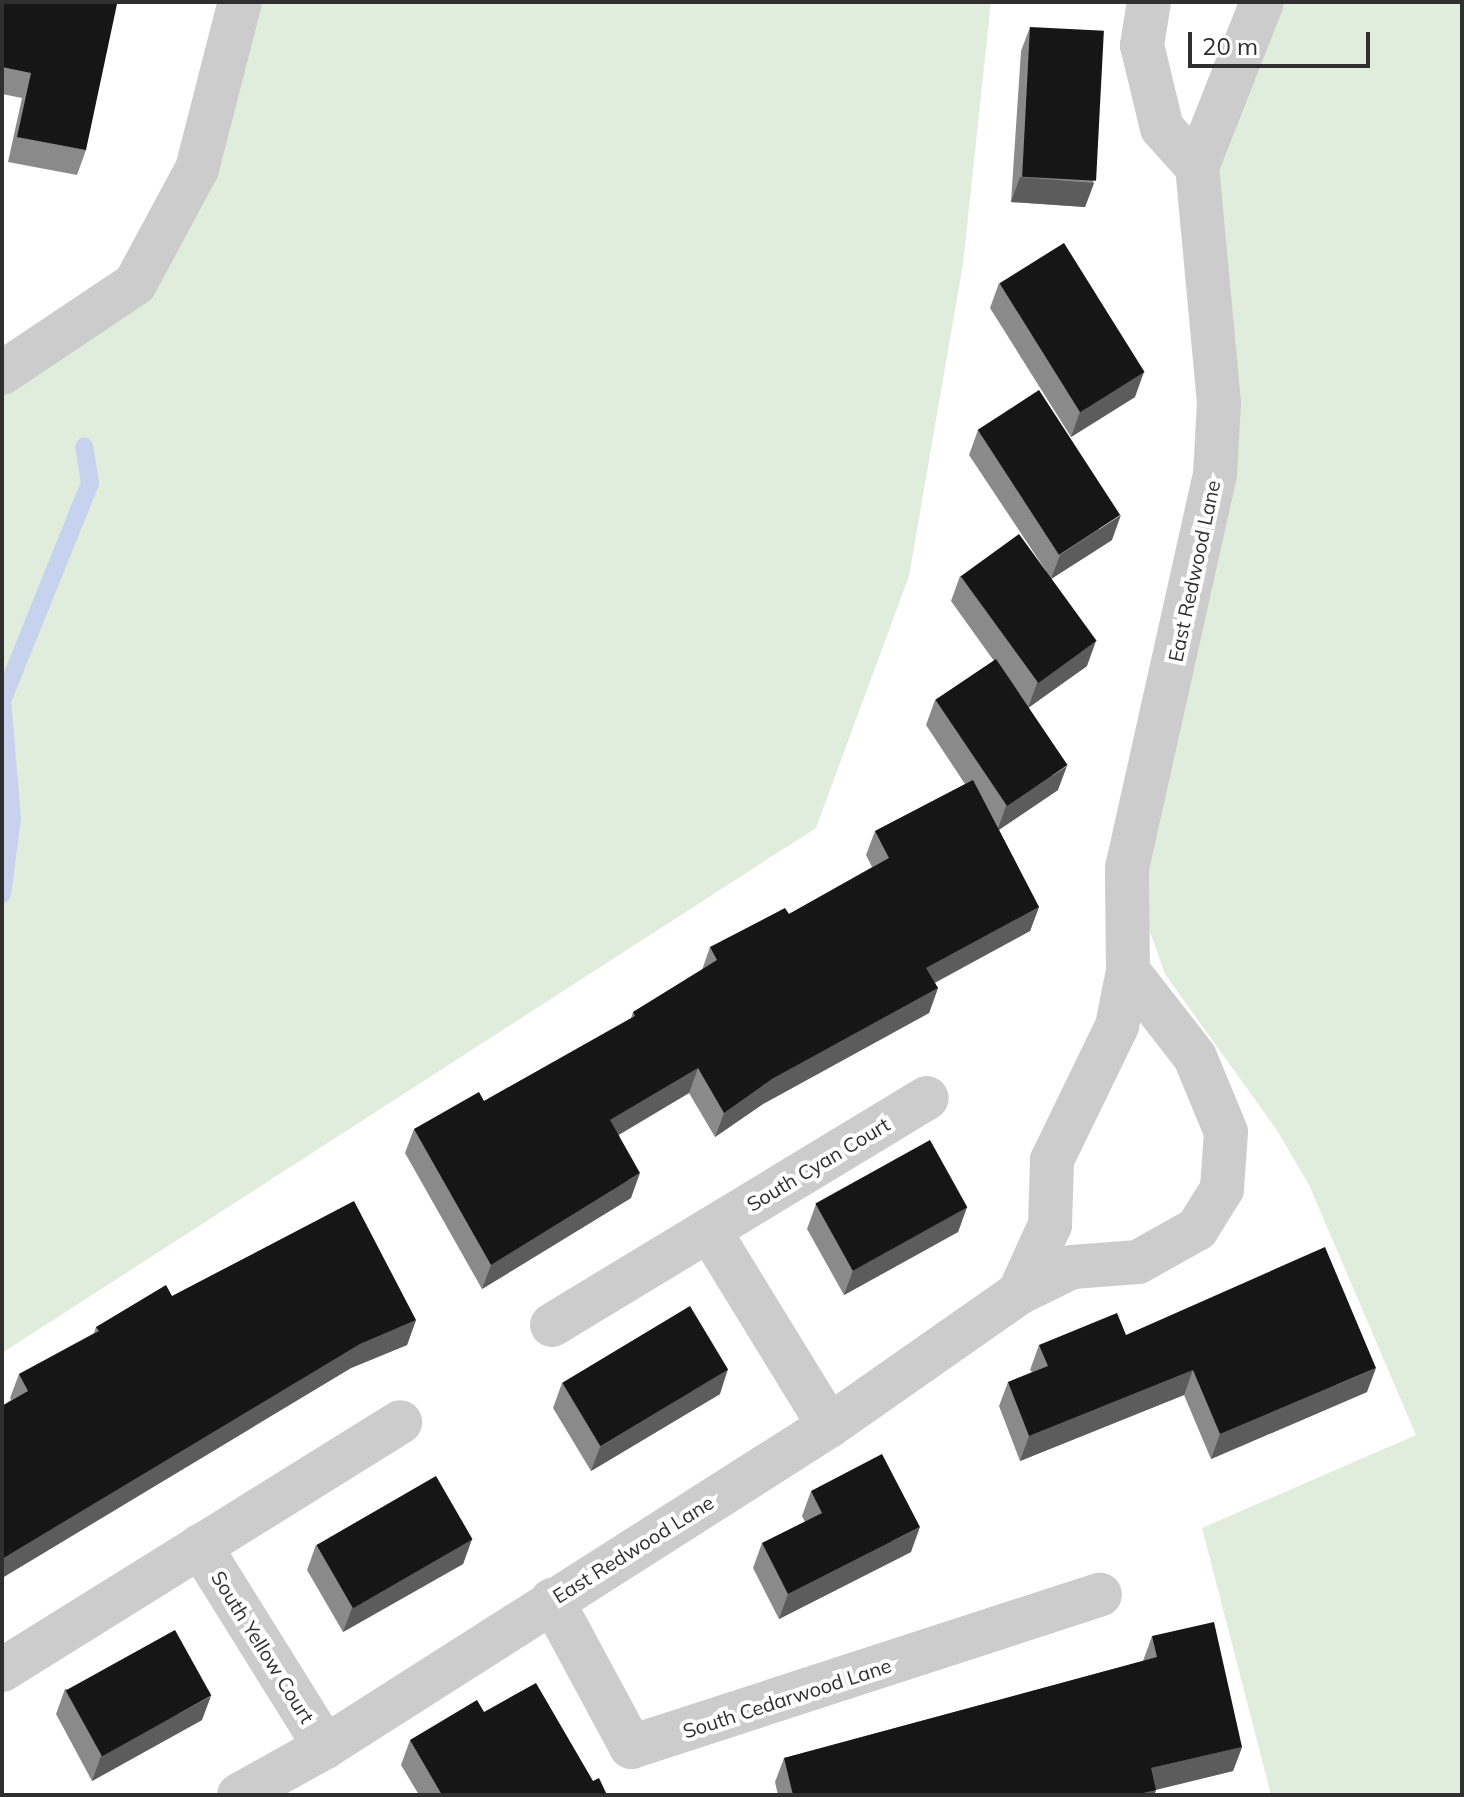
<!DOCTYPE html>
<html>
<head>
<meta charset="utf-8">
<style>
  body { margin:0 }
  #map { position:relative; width:1464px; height:1797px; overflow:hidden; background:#fff; font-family:Mulish,sans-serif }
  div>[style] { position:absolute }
  .green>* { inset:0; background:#e0eddc }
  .stream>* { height:18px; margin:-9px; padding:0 9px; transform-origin:9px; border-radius:9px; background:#c7d3ee }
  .minor>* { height:44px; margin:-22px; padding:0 22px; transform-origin:22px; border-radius:22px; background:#ccc }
  .wall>* { inset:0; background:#8a8a8a }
  .shaded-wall>* { inset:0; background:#5c5c5c }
  .building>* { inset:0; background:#161616; transform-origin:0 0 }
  span { translate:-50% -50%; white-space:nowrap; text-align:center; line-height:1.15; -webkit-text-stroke:8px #fff; paint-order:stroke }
  .street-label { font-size:20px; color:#2f2f2f }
  .frame { position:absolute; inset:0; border:4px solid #2f2f2f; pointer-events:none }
  .scale { position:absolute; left:1188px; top:32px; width:182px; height:36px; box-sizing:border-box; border:4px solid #2f2f2f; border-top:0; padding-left:10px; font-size:24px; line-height:28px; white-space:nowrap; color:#2f2f2f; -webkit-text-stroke:6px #fff; paint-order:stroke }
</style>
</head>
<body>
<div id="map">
  <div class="green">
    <div style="clip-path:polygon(240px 2px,991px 2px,963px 264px,909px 576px,816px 828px,2px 1353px,2px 373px,135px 284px)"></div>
    <div style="clip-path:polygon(1262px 2px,1462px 2px,1462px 1795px,1271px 1795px,1202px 1528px,1416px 1435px,1309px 1185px,1278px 1132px,1165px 974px,1127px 868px,1201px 541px,1197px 167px)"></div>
  </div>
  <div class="stream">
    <div style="left:2px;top:894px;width:76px;rotate:-82.4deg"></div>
    <div style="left:12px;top:819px;width:118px;rotate:-94.8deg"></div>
    <div style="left:2px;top:701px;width:235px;rotate:-68deg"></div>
    <div style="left:90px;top:483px;width:37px;rotate:-99deg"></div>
  </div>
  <div class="minor">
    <div style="left:1149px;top:2px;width:44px;rotate:99.2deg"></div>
    <div style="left:1142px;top:45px;width:85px;rotate:76.5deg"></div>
    <div style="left:1162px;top:128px;width:52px;rotate:48.1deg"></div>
    <div style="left:2px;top:373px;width:160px;rotate:-33.8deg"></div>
    <div style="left:135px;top:284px;width:131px;rotate:-61.7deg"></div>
    <div style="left:197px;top:169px;width:172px;rotate:-75.6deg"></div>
    <div style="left:709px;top:1230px;width:230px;rotate:58.5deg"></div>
    <div style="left:1019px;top:1293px;width:75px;rotate:-65.5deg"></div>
    <div style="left:1050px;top:1225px;width:65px;rotate:-88.2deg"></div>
    <div style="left:1052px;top:1160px;width:149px;rotate:-64.1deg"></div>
    <div style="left:1117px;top:1026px;width:56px;rotate:-78.7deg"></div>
    <div style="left:1128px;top:971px;width:103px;rotate:-90.6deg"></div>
    <div style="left:1127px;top:868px;width:404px;rotate:-77.4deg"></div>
    <div style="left:1215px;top:474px;width:71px;rotate:-86.8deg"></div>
    <div style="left:1219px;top:403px;width:237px;rotate:-95.3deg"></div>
    <div style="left:1197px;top:167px;width:177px;rotate:-68.5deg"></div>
    <div style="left:552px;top:1325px;width:438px;rotate:-31.2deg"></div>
    <div style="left:200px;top:1546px;width:237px;rotate:58.1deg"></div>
    <div style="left:552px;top:1600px;width:167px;rotate:61.7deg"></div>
    <div style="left:631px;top:1747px;width:493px;rotate:-18deg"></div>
    <div style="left:2px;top:1670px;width:469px;rotate:-31.9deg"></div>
    <div style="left:239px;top:1795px;width:98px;rotate:-29.2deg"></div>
    <div style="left:325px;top:1747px;width:598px;rotate:-32.49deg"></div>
    <div style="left:829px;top:1426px;width:232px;rotate:-35deg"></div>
    <div style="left:1019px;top:1293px;width:59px;rotate:-26.1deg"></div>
    <div style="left:1072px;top:1267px;width:66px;rotate:-4.3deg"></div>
    <div style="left:1138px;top:1262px;width:68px;rotate:-29.2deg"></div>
    <div style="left:1197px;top:1229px;width:47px;rotate:-58deg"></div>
    <div style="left:1222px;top:1189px;width:57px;rotate:-86deg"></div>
    <div style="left:1226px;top:1132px;width:81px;rotate:-112.5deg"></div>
    <div style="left:1195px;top:1057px;width:109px;rotate:-127.9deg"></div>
  </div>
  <div class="wall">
    <div style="clip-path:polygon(2px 2px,86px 150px,77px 175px,8px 162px,22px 98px,2px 94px)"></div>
    <div style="clip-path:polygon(1030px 27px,1094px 183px,1085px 207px,1011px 202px,1021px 51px)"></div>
    <div style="clip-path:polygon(999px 283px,1135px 397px,1071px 437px,990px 308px)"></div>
    <div style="clip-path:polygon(978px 430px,1112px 540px,1051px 579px,1087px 666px,1028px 708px,1058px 790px,999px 830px,1039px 907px,1030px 931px,935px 983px,938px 988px,929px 1013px,763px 1104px,715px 1137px,689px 1093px,619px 1135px,631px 1198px,482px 1289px,405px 1153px,414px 1129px,484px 1101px,631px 1018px,633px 1012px,702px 970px,710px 947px,789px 914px,872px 867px,866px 855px,875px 831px,965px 784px,926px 725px,935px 700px,994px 661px,951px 601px,960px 576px,1046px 571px,969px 455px)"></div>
    <div style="clip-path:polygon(816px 1204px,967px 1207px,958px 1232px,844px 1295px,807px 1229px)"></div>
    <div style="clip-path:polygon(172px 1296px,416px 1320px,407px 1345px,351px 1368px,2px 1578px,2px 1406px,11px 1400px,10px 1398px,19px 1374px,94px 1333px,96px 1327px)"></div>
    <div style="clip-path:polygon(1126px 1335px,1367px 1392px,1211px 1459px,1184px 1395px,1020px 1461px,999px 1406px,1008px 1382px,1032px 1372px,1030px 1370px,1039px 1345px)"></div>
    <div style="clip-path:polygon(562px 1383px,720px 1394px,591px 1471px,553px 1408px)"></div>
    <div style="clip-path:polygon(811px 1491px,911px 1552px,779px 1619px,753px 1568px,762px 1543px,805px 1522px,802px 1516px)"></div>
    <div style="clip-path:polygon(472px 1539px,463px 1564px,343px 1632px,307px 1570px,316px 1545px)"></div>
    <div style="clip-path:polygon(1152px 1636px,1242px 1747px,1233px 1771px,1156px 1790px,1154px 1795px,778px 1795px,775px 1782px,784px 1758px,1143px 1661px)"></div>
    <div style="clip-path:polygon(65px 1689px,202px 1720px,92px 1781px,56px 1714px)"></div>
    <div style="clip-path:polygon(484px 1712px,593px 1781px,607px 1795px,419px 1795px,401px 1765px,410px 1740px)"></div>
  </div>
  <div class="shaded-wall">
    <div style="clip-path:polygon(1020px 177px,1094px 183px,1085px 207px,1011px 202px)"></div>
    <div style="clip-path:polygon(1144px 372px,1135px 397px,1071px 437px,1080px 412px)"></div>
    <div style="clip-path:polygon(1121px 515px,1112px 540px,1051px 579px,1060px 555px)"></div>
    <div style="clip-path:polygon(1096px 641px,1087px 666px,1028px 708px,1037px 683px)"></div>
    <div style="clip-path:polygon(1067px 766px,1058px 790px,997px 831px,1006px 806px)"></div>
    <div style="clip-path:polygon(1039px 907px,1030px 931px,917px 992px,926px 968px)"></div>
    <div style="clip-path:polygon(938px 988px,929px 1013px,763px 1104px,715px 1137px,724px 1113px,772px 1079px)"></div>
    <div style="clip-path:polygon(698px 1068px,689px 1093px,601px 1145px,610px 1120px)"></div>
    <div style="clip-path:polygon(640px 1173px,631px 1198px,482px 1289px,491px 1265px)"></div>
    <div style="clip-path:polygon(967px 1207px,958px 1232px,844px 1295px,853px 1270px)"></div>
    <div style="clip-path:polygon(416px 1320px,407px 1345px,351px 1368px,2px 1578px,2px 1559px,360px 1344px)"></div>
    <div style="clip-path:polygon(1376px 1368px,1367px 1392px,1211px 1459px,1220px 1434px)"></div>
    <div style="clip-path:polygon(728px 1369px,720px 1394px,591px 1471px,600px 1447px)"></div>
    <div style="clip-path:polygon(1193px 1370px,1184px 1395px,1020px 1461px,1029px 1436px)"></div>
    <div style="clip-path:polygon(920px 1527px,911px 1552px,779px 1619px,788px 1594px)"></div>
    <div style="clip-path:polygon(472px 1539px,463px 1564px,343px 1632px,352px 1608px)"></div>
    <div style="clip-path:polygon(211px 1696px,202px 1720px,92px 1781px,101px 1756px)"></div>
    <div style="clip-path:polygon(1242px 1747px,1233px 1771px,1142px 1793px,1151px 1768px)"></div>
    <div style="clip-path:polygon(1156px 1790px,1154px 1795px,1135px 1795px)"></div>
  </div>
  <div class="building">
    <div style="clip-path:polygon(2px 2px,106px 2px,117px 4px,86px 150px,17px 137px,31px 73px,2px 67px)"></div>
    <div style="left:1030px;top:27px;width:74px;height:150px;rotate:3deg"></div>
    <div style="left:1064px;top:243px;width:152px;height:76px;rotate:58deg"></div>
    <div style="left:1039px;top:390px;width:149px;height:73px;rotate:57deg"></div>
    <div style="left:1019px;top:534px;width:132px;height:72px;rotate:54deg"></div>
    <div style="left:996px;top:659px;width:128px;height:73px;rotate:56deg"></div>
    <div style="clip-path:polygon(973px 780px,1039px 907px,926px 968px,938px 988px,772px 1079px,724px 1113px,698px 1068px,610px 1120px,640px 1173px,491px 1265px,414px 1129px,479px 1092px,484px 1101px,635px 1016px,633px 1012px,717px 960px,710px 947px,785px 908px,789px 914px,889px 858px,875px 831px)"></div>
    <div style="left:930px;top:1140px;width:77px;height:131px;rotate:61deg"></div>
    <div style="clip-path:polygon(354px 1201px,416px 1320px,360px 1344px,2px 1559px,2px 1406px,28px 1391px,19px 1374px,99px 1331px,96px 1327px,166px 1285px,172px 1296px)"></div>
    <div style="clip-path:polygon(1325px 1247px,1376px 1368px,1220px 1434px,1193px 1370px,1029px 1436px,1008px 1382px,1048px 1366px,1039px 1345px,1117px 1313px,1126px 1335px)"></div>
    <div style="left:690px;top:1306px;width:74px;height:149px;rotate:59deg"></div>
    <div style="clip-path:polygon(882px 1454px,920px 1527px,788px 1594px,762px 1543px,822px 1513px,811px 1491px)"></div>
    <div style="left:436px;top:1476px;width:73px;height:138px;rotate:60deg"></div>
    <div style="clip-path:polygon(1214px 1622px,1242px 1747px,1151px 1768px,1156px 1790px,1135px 1795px,793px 1795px,784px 1758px,1157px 1657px,1152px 1636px)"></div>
    <div style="left:175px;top:1630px;width:75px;height:125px;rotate:61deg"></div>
    <div style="clip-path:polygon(536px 1683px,593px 1781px,599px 1778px,607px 1795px,442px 1795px,410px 1740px,477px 1700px,484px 1712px)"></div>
  </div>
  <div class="street-label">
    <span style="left:1194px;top:571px;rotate:-78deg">East Redwood Lane</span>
    <span style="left:818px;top:1164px;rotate:-31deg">South Cyan Court</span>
    <span style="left:633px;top:1549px;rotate:-32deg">East Redwood Lane</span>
    <span style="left:263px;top:1647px;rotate:58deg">South Yellow Court</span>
    <span style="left:787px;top:1698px;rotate:-18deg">South Cedarwood Lane</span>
  </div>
  <div class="frame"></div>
  <div class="scale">20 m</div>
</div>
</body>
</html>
